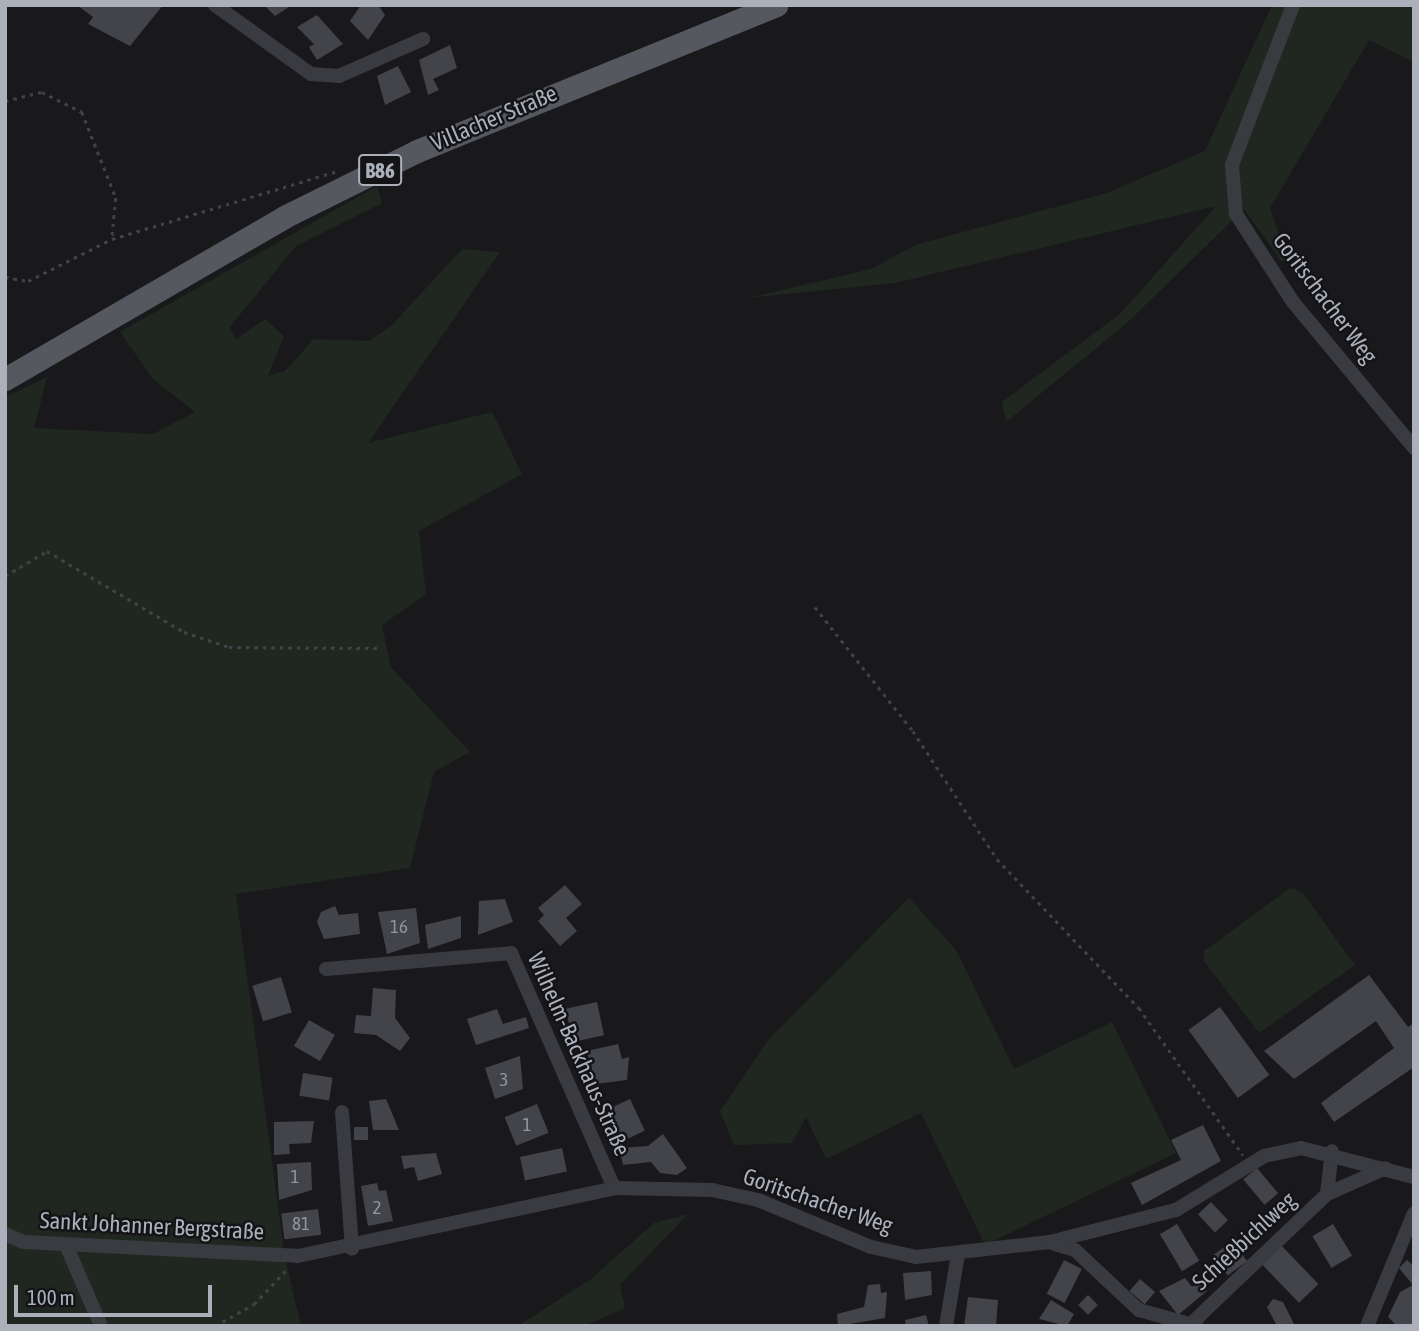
<!DOCTYPE html>
<html>
<head>
<meta charset="utf-8">
<style>
  body { margin:0 }
  #map { position:relative; width:1419px; height:1331px; overflow:hidden; background:#19191c; font-family:"Asap Condensed",sans-serif }
  div>[style] { position:absolute }
  .green>* { inset:0; background:#1f2720 }
  .building>* { inset:0; background:#434449; transform-origin:0 0 }
  .path>* { height:2.5px; margin-top:-1.25px; transform-origin:0; background:repeating-linear-gradient(90deg,#404248 0 3.5px,transparent 0 8.5px) }
  .street>* { height:14px; margin:-7px; padding:0 7px; transform-origin:7px; border-radius:7px; background:#3a3b41 }
  .primary>* { height:23px; margin:-11.5px; padding:0 11.5px; transform-origin:11.5px; border-radius:11.5px; background:#565860 }
  span { translate:-50% -50%; white-space:nowrap; text-align:center; line-height:1.15; -webkit-text-stroke:5px #141417; paint-order:stroke }
  .number-label { font-size:19px; color:#92959e }
  .number-label span { -webkit-text-stroke-width:0 }
  .shield-label span { padding:2px 5px; background:#141417; border:2px solid; border-radius:5px; -webkit-text-stroke-width:0 }
  .shield-label { font-size:21px; color:#acb0bb; font-weight:700 }
  .street-label { font-size:23px; color:#acb0bb }
  .frame { position:absolute; inset:0; border:7px solid #acb0bb; pointer-events:none }
  .scale { position:absolute; left:14px; top:1285px; width:198px; height:32px; box-sizing:border-box; border:4px solid #acb0bb; border-top:0; padding-left:9px; font-size:21px; line-height:24px; white-space:nowrap; color:#acb0bb; -webkit-text-stroke:5px #141417; paint-order:stroke }
</style>
</head>
<body>
<div id="map">
  <div class="green">
    <div style="clip-path:polygon(1272px 5px,1414px 5px,1414px 62px,1369px 40px,1270px 208px,1288px 261px,1281px 261px,1244px 209px,1128px 322px,1006px 422px,1002px 402px,1120px 314px,1216px 206px,895px 283px,748px 298px,871px 269px,915px 245px,1107px 193px,1205px 151px)"></div>
    <div style="clip-path:polygon(377px 186px,382px 203px,296px 246px,229px 328px,236px 339px,265px 319px,284px 336px,268px 376px,285px 371px,314px 339px,369px 341px,391px 326px,462px 249px,500px 252px,368px 443px,492px 412px,522px 474px,419px 531px,426px 594px,382px 625px,391px 667px,470px 752px,434px 772px,410px 868px,236px 894px,285px 1258px,301px 1326px,5px 1326px,5px 397px,47px 377px,34px 428px,153px 434px,195px 412px,153px 379px,120px 332px)"></div>
    <div style="clip-path:polygon(1290px 888px,1302px 892px,1355px 965px,1259px 1033px,1204px 961px,1204px 951px)"></div>
    <div style="clip-path:polygon(909px 898px,956px 950px,1014px 1069px,1112px 1022px,1176px 1153px,985px 1245px,921px 1113px,826px 1159px,806px 1117px,792px 1143px,734px 1145px,720px 1111px,769px 1039px)"></div>
    <div style="clip-path:polygon(688px 1214px,620px 1285px,625px 1308px,584px 1326px,518px 1326px,591px 1279px,654px 1223px)"></div>
  </div>
  <div class="building">
    <div style="clip-path:polygon(77px 5px,163px 5px,130px 46px,88px 24px,93px 17px)"></div>
    <div style="clip-path:polygon(264px 5px,292px 5px,275px 16px)"></div>
    <div style="clip-path:polygon(361px 5px,378px 5px,385px 15px,368px 40px,350px 21px)"></div>
    <div style="clip-path:polygon(317px 15px,343px 44px,317px 60px,309px 47px,314px 44px,297px 27px)"></div>
    <div style="clip-path:polygon(450px 45px,457px 68px,433px 79px,439px 90px,428px 95px,419px 60px)"></div>
    <div style="clip-path:polygon(398px 66px,411px 92px,385px 105px,377px 76px)"></div>
    <div style="clip-path:polygon(565px 885px,582px 904px,566px 918px,577px 931px,560px 946px,538px 921px,544px 915px,538px 908px)"></div>
    <div style="clip-path:polygon(505px 899px,513px 922px,478px 935px,479px 901px)"></div>
    <div style="clip-path:polygon(335px 906px,339px 915px,358px 913px,360px 934px,324px 939px,317px 922px,321px 912px)"></div>
    <div style="clip-path:polygon(416px 908px,420px 943px,387px 954px,378px 912px)"></div>
    <div style="clip-path:polygon(461px 916px,461px 938px,428px 949px,425px 925px)"></div>
    <div style="clip-path:polygon(1369px 975px,1408px 1027px,1414px 1023px,1414px 1067px,1334px 1122px,1321px 1103px,1394px 1048px,1376px 1021px,1294px 1079px,1264px 1051px)"></div>
    <div style="left:281px;top:977px;width:37px;height:30px;rotate:73deg"></div>
    <div style="clip-path:polygon(373px 988px,396px 990px,395px 1018px,410px 1038px,400px 1051px,376px 1035px,354px 1033px,356px 1015px,371px 1016px)"></div>
    <div style="left:597px;top:1002px;width:34px;height:32px;rotate:78deg"></div>
    <div style="left:1220px;top:1007px;width:84px;height:39px;rotate:54deg"></div>
    <div style="clip-path:polygon(497px 1009px,503px 1024px,526px 1017px,529px 1028px,476px 1045px,467px 1019px)"></div>
    <div style="left:309px;top:1020px;width:30px;height:30px;rotate:30deg"></div>
    <div style="clip-path:polygon(618px 1044px,622px 1059px,629px 1057px,627px 1080px,595px 1084px,587px 1051px)"></div>
    <div style="clip-path:polygon(520px 1056px,523px 1089px,495px 1099px,485px 1068px)"></div>
    <div style="left:303px;top:1073px;width:30px;height:23px;rotate:9deg"></div>
    <div style="clip-path:polygon(386px 1099px,399px 1130px,373px 1130px,369px 1101px)"></div>
    <div style="left:630px;top:1099px;width:35px;height:27px;rotate:65deg"></div>
    <div style="left:537px;top:1104px;width:31px;height:35px;rotate:68deg"></div>
    <div style="clip-path:polygon(314px 1121px,311px 1143px,289px 1144px,290px 1154px,274px 1155px,274px 1122px)"></div>
    <div style="clip-path:polygon(1203px 1125px,1221px 1161px,1142px 1205px,1131px 1183px,1181px 1160px,1171px 1140px)"></div>
    <div style="left:354px;top:1127px;width:14px;height:13px"></div>
    <div style="clip-path:polygon(663px 1134px,687px 1168px,677px 1175px,660px 1173px,651px 1162px,623px 1165px,619px 1148px,648px 1146px)"></div>
    <div style="left:562px;top:1148px;width:24px;height:43px;rotate:78deg"></div>
    <div style="clip-path:polygon(436px 1153px,442px 1174px,418px 1181px,414px 1167px,404px 1169px,401px 1156px)"></div>
    <div style="clip-path:polygon(311px 1162px,312px 1190px,279px 1200px,277px 1164px)"></div>
    <div style="left:1257px;top:1168px;width:33px;height:18px;rotate:50deg"></div>
    <div style="clip-path:polygon(377px 1183px,379px 1191px,386px 1190px,393px 1221px,368px 1226px,361px 1186px)"></div>
    <div style="left:1211px;top:1202px;width:25px;height:18px;rotate:47deg"></div>
    <div style="left:318px;top:1209px;width:26px;height:37px;rotate:83deg"></div>
    <div style="left:1177px;top:1224px;width:43px;height:20px;rotate:59deg"></div>
    <div style="left:1333px;top:1224px;width:37px;height:24px;rotate:59deg"></div>
    <div style="left:1276px;top:1240px;width:61px;height:27px;rotate:46deg"></div>
    <div style="left:1232px;top:1241px;width:25px;height:24px;rotate:53deg"></div>
    <div style="left:1064px;top:1260px;width:20px;height:38px;rotate:27deg"></div>
    <div style="clip-path:polygon(1407px 1260px,1414px 1266px,1414px 1326px,1397px 1326px,1388px 1317px,1400px 1292px,1413px 1285px,1399px 1268px)"></div>
    <div style="clip-path:polygon(931px 1271px,932px 1295px,905px 1300px,903px 1273px)"></div>
    <div style="clip-path:polygon(1185px 1278px,1192px 1287px,1200px 1281px,1207px 1291px,1178px 1315px,1159px 1291px)"></div>
    <div style="left:1140px;top:1279px;width:20px;height:16px;rotate:41deg"></div>
    <div style="clip-path:polygon(880px 1284px,881px 1293px,887px 1292px,885px 1318px,838px 1326px,837px 1314px,864px 1307px,868px 1285px)"></div>
    <div style="left:1088px;top:1295px;width:14px;height:14px;rotate:45deg"></div>
    <div style="clip-path:polygon(968px 1297px,998px 1300px,996px 1326px,964px 1326px)"></div>
    <div style="clip-path:polygon(1273px 1299px,1283px 1302px,1295px 1326px,1277px 1326px,1267px 1307px)"></div>
    <div style="clip-path:polygon(1051px 1300px,1074px 1314px,1067px 1326px,1039px 1319px)"></div>
    <div style="clip-path:polygon(926px 1315px,929px 1326px,906px 1326px,905px 1320px)"></div>
  </div>
  <div class="path">
    <div style="left:5px;top:101px;width:38px;rotate:-14deg"></div>
    <div style="left:42px;top:92px;width:45px;rotate:26.6deg"></div>
    <div style="left:82px;top:112px;width:92px;rotate:68.4deg"></div>
    <div style="left:116px;top:198px;width:41px;rotate:95.6deg"></div>
    <div style="left:5px;top:277px;width:23px;rotate:10deg"></div>
    <div style="left:28px;top:281px;width:94px;rotate:-26.6deg"></div>
    <div style="left:112px;top:239px;width:235px;rotate:-16.8deg"></div>
    <div style="left:5px;top:576px;width:49px;rotate:-30.8deg"></div>
    <div style="left:47px;top:551px;width:159px;rotate:30.6deg"></div>
    <div style="left:184px;top:632px;width:47px;rotate:18.4deg"></div>
    <div style="left:229px;top:647px;width:149px;rotate:0.4deg"></div>
    <div style="left:815px;top:607px;width:158px;rotate:51.7deg"></div>
    <div style="left:913px;top:731px;width:153px;rotate:56.7deg"></div>
    <div style="left:997px;top:859px;width:206px;rotate:46.4deg"></div>
    <div style="left:1139px;top:1008px;width:180px;rotate:54.7deg"></div>
    <div style="left:215px;top:1326px;width:45px;rotate:-29.4deg"></div>
    <div style="left:254px;top:1304px;width:50px;rotate:-46.6deg"></div>
  </div>
  <div class="street">
    <div style="left:215px;top:5px;width:118px;rotate:35.7deg"></div>
    <div style="left:311px;top:74px;width:28px;rotate:4deg"></div>
    <div style="left:339px;top:76px;width:92px;rotate:-23.8deg"></div>
    <div style="left:1293px;top:5px;width:171px;rotate:110.9deg"></div>
    <div style="left:1232px;top:165px;width:49px;rotate:85.3deg"></div>
    <div style="left:1236px;top:214px;width:105px;rotate:57.1deg"></div>
    <div style="left:1293px;top:302px;width:190px;rotate:50.3deg"></div>
    <div style="left:326px;top:969px;width:186px;rotate:-4.9deg"></div>
    <div style="left:511px;top:953px;width:257px;rotate:66.3deg"></div>
    <div style="left:342px;top:1112px;width:137px;rotate:85.8deg"></div>
    <div style="left:1327px;top:1194px;width:43px;rotate:-83.4deg"></div>
    <div style="left:5px;top:1234px;width:21px;rotate:23deg"></div>
    <div style="left:24px;top:1242px;width:274px;rotate:2.9deg"></div>
    <div style="left:298px;top:1256px;width:323px;rotate:-12.1deg"></div>
    <div style="left:614px;top:1188px;width:98px;rotate:1.2deg"></div>
    <div style="left:712px;top:1190px;width:47px;rotate:12.3deg"></div>
    <div style="left:758px;top:1200px;width:122px;rotate:22.6deg"></div>
    <div style="left:871px;top:1247px;width:46px;rotate:12.5deg"></div>
    <div style="left:916px;top:1257px;width:135px;rotate:-6.4deg"></div>
    <div style="left:1050px;top:1242px;width:130px;rotate:-14.3deg"></div>
    <div style="left:1176px;top:1210px;width:103px;rotate:-31.5deg"></div>
    <div style="left:1264px;top:1156px;width:38px;rotate:-12deg"></div>
    <div style="left:1301px;top:1148px;width:117px;rotate:14.4deg"></div>
    <div style="left:1052px;top:1243px;width:24px;rotate:17deg"></div>
    <div style="left:1075px;top:1250px;width:88px;rotate:43.2deg"></div>
    <div style="left:1139px;top:1310px;width:60px;rotate:15.4deg"></div>
    <div style="left:66px;top:1245px;width:88px;rotate:66.6deg"></div>
    <div style="left:1193px;top:1322px;width:185px;rotate:-43.7deg"></div>
    <div style="left:1327px;top:1194px;width:64px;rotate:-23.8deg"></div>
    <div style="left:946px;top:1326px;width:73px;rotate:-80.5deg"></div>
    <div style="left:1367px;top:1326px;width:122px;rotate:-67.4deg"></div>
  </div>
  <div class="primary">
    <div style="left:5px;top:379px;width:323px;rotate:-30.1deg"></div>
    <div style="left:284px;top:217px;width:148px;rotate:-26.4deg"></div>
    <div style="left:417px;top:151px;width:388px;rotate:-22.1deg"></div>
  </div>
  <div class="number-label">
    <span style="left:399px;top:927px">16</span>
    <span style="left:504px;top:1080px">3</span>
    <span style="left:527px;top:1125px">1</span>
    <span style="left:295px;top:1177px">1</span>
    <span style="left:377px;top:1208px">2</span>
    <span style="left:301px;top:1224px">81</span>
  </div>
  <div class="shield-label">
    <span style="left:380px;top:170px">B86</span>
  </div>
  <div class="street-label">
    <span style="left:494px;top:118px;rotate:-23deg">Villacher Straße</span>
    <span style="left:1325px;top:298px;rotate:53deg">Goritschacher Weg</span>
    <span style="left:579px;top:1054px;rotate:66deg">Wilhelm-Backhaus-Straße</span>
    <span style="left:818px;top:1201px;rotate:19deg">Goritschacher Weg</span>
    <span style="left:152px;top:1226px;rotate:3deg">Sankt Johanner Bergstraße</span>
    <span style="left:1244px;top:1241px;rotate:-43deg">Schießbichlweg</span>
  </div>
  <div class="frame"></div>
  <div class="scale">100 m</div>
</div>
</body>
</html>
